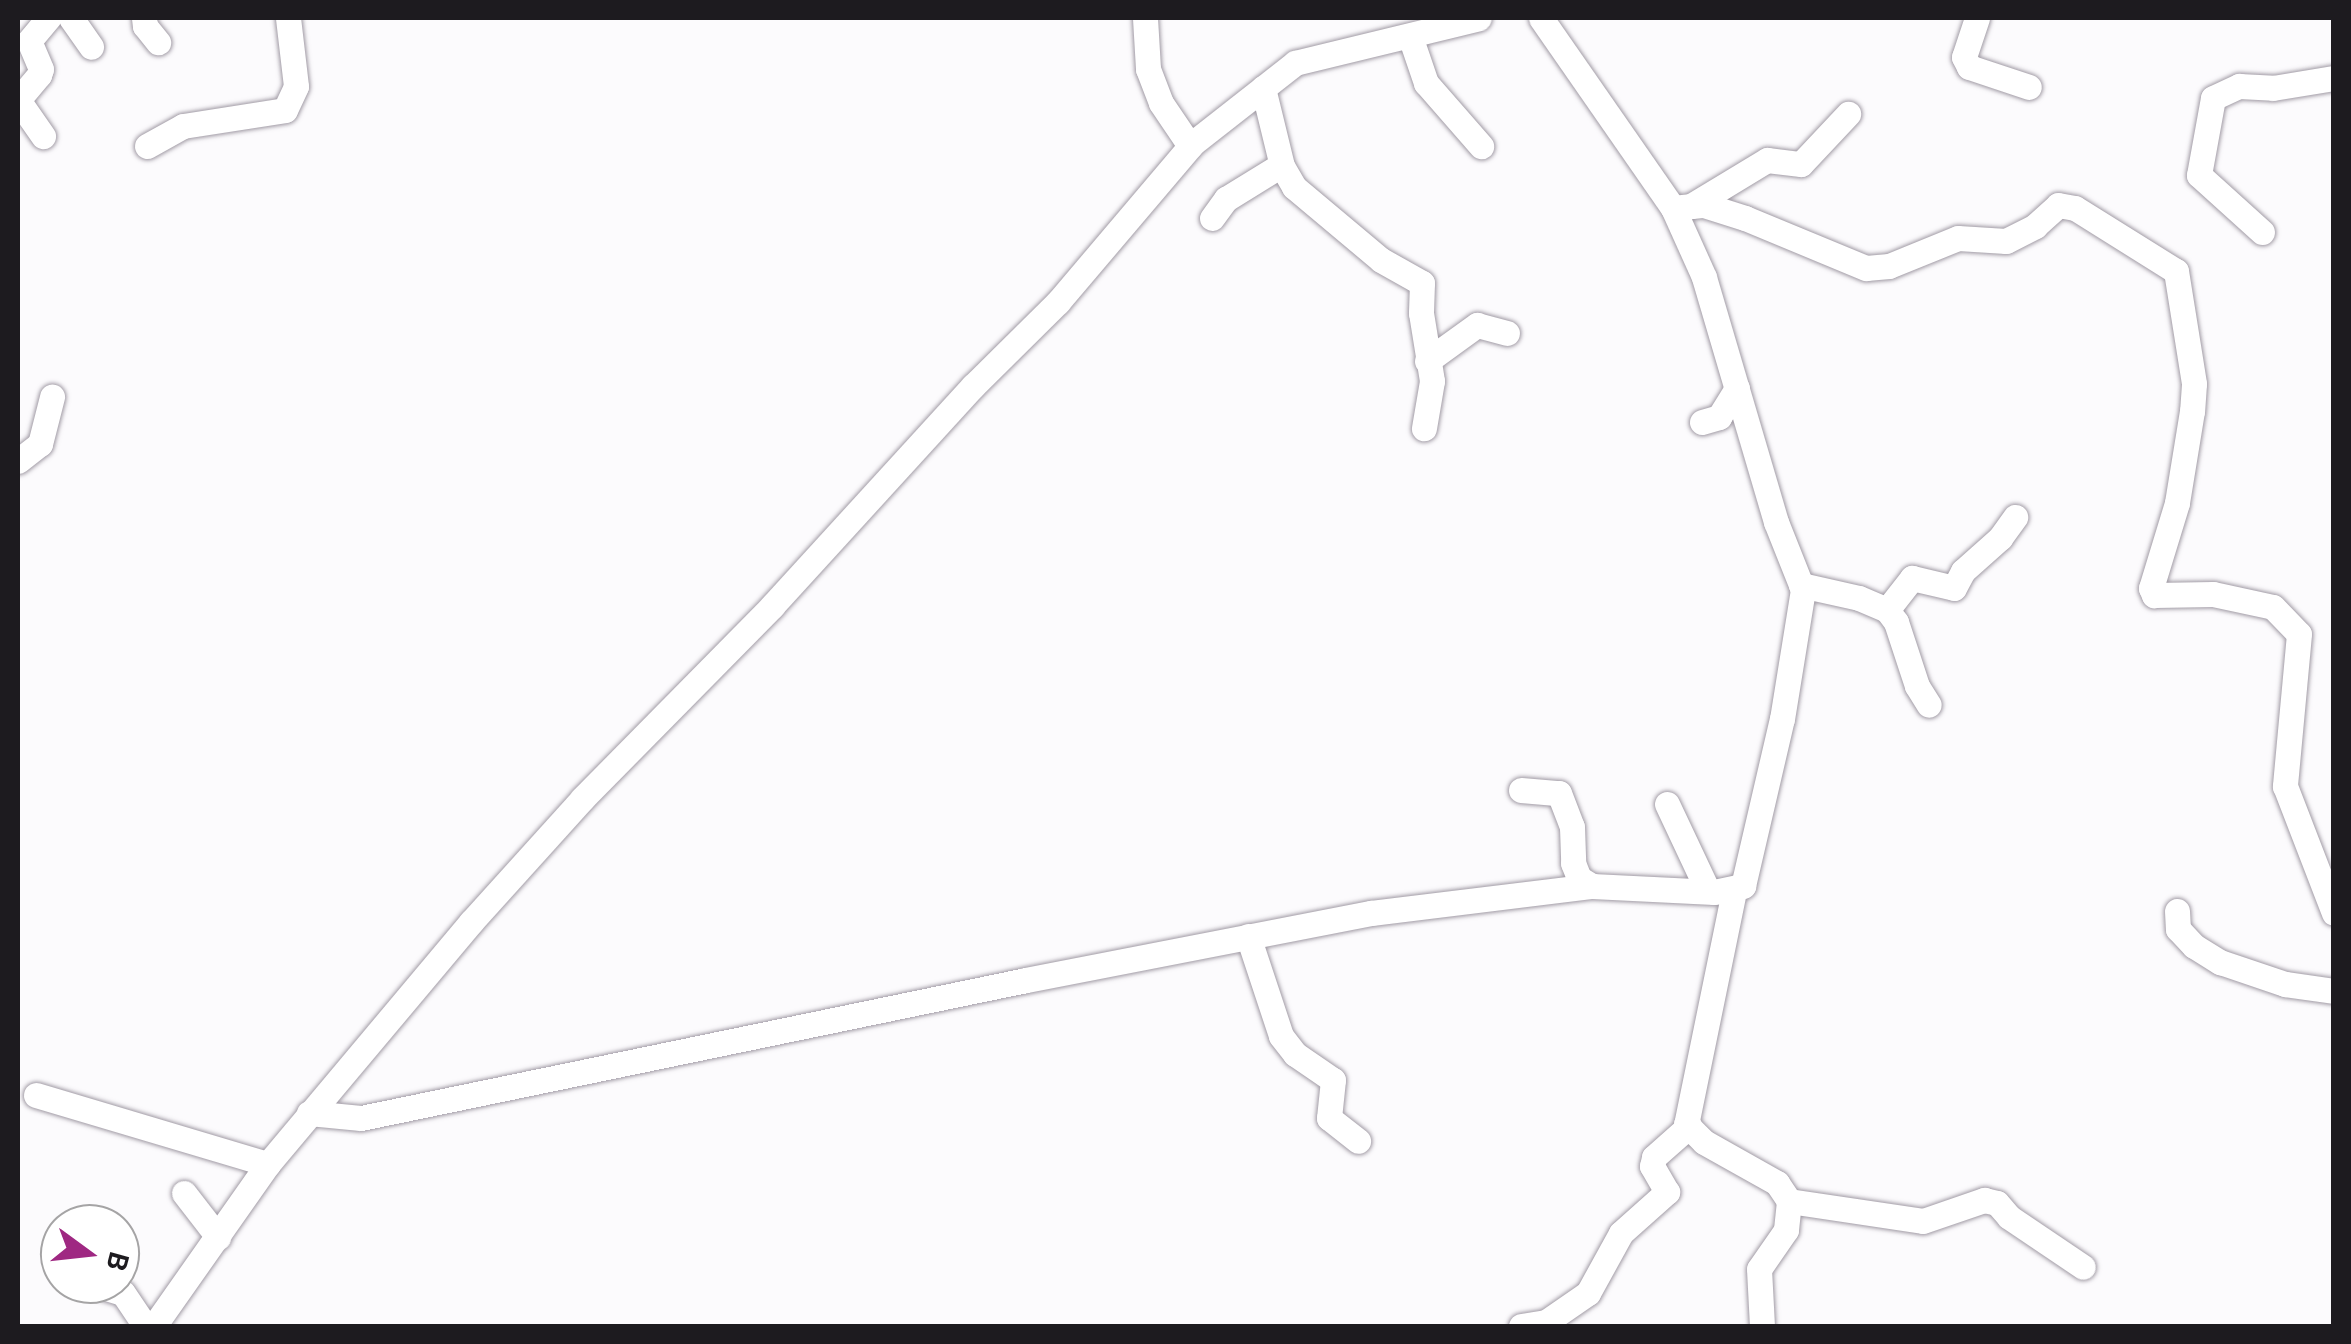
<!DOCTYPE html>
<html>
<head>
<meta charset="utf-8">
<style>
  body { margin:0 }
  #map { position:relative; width:2351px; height:1344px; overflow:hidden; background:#fcfbfd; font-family:"DM Sans",sans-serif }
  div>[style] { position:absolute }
  .roads { filter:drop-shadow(0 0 2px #a19ba5) drop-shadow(0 0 2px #a19ba5) }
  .minor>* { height:25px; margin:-12.5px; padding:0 12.5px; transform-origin:12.5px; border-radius:12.5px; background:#fff }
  span { translate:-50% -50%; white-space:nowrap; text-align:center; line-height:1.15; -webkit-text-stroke:9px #fff; paint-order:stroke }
  .frame { position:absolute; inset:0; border:20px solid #1d1b1f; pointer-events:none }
  .north { position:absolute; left:40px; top:1204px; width:100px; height:100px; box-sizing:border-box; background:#fff; border:2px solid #a5a4a5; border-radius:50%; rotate:105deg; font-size:28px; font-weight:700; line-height:40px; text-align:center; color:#1d1b1f }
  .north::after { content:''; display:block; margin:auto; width:35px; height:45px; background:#9f2882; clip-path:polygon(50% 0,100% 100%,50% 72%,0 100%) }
</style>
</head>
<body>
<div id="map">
  <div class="roads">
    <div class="minor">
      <div style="left:71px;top:18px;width:35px;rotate:55deg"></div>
      <div style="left:144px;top:18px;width:8px;rotate:83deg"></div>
      <div style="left:145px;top:26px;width:21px;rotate:51deg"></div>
      <div style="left:1145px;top:18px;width:51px;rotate:86.6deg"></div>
      <div style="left:1148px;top:69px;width:36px;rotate:69deg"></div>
      <div style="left:1161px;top:103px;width:52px;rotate:56deg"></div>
      <div style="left:1977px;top:18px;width:41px;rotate:108.4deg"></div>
      <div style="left:1964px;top:57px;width:11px;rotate:63deg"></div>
      <div style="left:1969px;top:67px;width:63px;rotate:18.4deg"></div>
      <div style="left:1410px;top:36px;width:50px;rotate:71.2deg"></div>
      <div style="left:1426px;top:83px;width:84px;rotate:48.9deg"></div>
      <div style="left:1263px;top:88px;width:80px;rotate:76.3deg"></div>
      <div style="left:1282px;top:166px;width:24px;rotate:60deg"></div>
      <div style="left:1294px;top:187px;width:114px;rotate:40deg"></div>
      <div style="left:1381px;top:260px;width:47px;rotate:29.3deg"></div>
      <div style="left:1422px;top:283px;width:30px;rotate:92deg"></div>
      <div style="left:1421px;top:313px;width:69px;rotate:80.8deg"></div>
      <div style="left:1432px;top:381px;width:48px;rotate:99.7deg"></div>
      <div style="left:18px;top:100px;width:33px;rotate:-50deg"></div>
      <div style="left:39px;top:75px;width:6px;rotate:-72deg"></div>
      <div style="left:41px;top:69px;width:30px;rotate:-113deg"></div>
      <div style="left:29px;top:41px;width:30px;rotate:-50deg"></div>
      <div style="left:18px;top:100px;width:44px;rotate:55.2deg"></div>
      <div style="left:147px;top:146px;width:41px;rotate:-29.1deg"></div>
      <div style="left:183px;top:126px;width:103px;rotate:-8.9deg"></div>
      <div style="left:285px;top:110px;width:26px;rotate:-65deg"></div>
      <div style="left:296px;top:86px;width:68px;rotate:-96.7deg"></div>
      <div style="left:1691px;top:206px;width:89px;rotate:-31.2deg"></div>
      <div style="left:1767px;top:160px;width:34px;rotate:7deg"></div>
      <div style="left:1801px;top:164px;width:69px;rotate:-46.8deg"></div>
      <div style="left:1673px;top:208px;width:31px;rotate:-6deg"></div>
      <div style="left:1704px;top:205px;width:43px;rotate:17.6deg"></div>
      <div style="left:1745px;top:218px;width:131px;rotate:22.5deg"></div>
      <div style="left:1866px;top:268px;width:23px;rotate:-5deg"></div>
      <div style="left:1889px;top:266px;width:74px;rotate:-22.1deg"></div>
      <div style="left:1958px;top:238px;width:48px;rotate:3.6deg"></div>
      <div style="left:2006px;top:241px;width:33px;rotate:-27deg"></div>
      <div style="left:2035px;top:226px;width:31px;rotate:-42deg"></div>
      <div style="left:2058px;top:205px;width:17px;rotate:10deg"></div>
      <div style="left:2075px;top:208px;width:119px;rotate:32deg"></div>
      <div style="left:2176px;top:271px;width:114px;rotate:80.9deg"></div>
      <div style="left:2194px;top:384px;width:27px;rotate:94deg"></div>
      <div style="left:2192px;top:411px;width:93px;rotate:99.3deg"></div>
      <div style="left:2177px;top:503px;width:89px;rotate:107deg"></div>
      <div style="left:2151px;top:588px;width:8px;rotate:67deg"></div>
      <div style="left:2154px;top:595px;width:59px;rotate:-1deg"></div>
      <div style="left:2213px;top:594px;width:61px;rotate:12.2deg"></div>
      <div style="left:2273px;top:607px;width:37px;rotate:46deg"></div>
      <div style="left:2299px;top:634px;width:153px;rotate:95.3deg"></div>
      <div style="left:2285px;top:786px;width:136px;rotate:68.9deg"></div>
      <div style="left:1212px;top:218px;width:24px;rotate:-54deg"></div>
      <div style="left:1226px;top:199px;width:65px;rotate:-31.7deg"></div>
      <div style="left:2262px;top:232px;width:85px;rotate:-137.9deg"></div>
      <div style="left:2199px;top:175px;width:78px;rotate:-79.7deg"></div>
      <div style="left:2213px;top:98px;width:29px;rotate:-25deg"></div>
      <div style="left:2239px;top:86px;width:34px;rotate:3deg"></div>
      <div style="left:2273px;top:88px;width:62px;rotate:-9.3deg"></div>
      <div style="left:1427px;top:361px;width:62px;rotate:-35.8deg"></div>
      <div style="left:1477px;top:325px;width:31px;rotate:15deg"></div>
      <div style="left:1702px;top:422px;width:18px;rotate:-16deg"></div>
      <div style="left:1719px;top:417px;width:34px;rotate:-58deg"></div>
      <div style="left:18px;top:461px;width:28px;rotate:-38deg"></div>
      <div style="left:40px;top:444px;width:49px;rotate:-75.7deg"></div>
      <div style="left:1801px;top:585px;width:59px;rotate:12.6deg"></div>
      <div style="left:1859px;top:598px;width:30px;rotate:23deg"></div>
      <div style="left:1887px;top:610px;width:15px;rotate:53deg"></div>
      <div style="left:1896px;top:622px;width:67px;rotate:71.8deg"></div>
      <div style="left:1917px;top:686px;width:22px;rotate:58deg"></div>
      <div style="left:1887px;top:610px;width:41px;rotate:-52deg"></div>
      <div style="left:1912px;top:578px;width:43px;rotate:13.4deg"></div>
      <div style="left:1954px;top:588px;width:19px;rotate:-62deg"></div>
      <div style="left:1963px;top:571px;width:50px;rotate:-41.7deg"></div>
      <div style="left:2000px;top:538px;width:26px;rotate:-54deg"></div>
      <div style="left:1521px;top:790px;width:38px;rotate:5deg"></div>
      <div style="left:1559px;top:793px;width:36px;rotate:69deg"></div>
      <div style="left:1572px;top:827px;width:36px;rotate:88deg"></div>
      <div style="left:1573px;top:863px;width:16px;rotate:68deg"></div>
      <div style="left:1579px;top:878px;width:15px;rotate:32deg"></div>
      <div style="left:1667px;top:804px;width:96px;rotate:64.8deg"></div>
      <div style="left:1734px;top:891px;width:238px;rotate:101.6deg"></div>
      <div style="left:1686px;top:1124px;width:25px;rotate:45deg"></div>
      <div style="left:1704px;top:1142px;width:84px;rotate:29.3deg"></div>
      <div style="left:1777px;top:1183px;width:22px;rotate:56deg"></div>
      <div style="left:1789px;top:1201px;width:29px;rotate:96deg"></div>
      <div style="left:1786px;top:1230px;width:47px;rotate:124.7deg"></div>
      <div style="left:1759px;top:1269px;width:57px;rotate:87deg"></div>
      <div style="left:2177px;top:911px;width:18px;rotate:87deg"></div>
      <div style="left:2178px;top:929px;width:23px;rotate:47deg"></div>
      <div style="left:2194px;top:946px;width:31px;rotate:32deg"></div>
      <div style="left:2220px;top:962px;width:69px;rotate:18.7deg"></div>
      <div style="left:2285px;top:984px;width:49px;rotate:8.1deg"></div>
      <div style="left:1248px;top:936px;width:105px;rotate:71.7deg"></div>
      <div style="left:1281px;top:1036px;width:23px;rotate:52deg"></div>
      <div style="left:1295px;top:1054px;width:46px;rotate:34.4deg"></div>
      <div style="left:1333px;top:1080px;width:38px;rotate:96deg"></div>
      <div style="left:1329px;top:1118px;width:37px;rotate:38deg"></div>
      <div style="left:36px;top:1095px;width:242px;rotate:16.6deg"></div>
      <div style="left:309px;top:1113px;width:52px;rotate:5.5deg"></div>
      <div style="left:361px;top:1118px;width:679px;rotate:-11.72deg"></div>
      <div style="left:1026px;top:980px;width:351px;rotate:-11deg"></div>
      <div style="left:1371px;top:913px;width:223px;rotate:-7deg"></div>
      <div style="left:1592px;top:886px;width:122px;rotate:2.8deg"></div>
      <div style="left:1714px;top:892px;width:30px;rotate:-12deg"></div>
      <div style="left:1743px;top:886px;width:171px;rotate:-76.9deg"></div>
      <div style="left:1782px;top:719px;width:131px;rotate:-80.8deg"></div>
      <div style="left:1803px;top:590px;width:73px;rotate:-111.7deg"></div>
      <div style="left:1776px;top:522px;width:255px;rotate:-106.4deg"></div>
      <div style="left:1704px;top:277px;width:76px;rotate:-114.2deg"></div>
      <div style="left:1673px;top:208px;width:231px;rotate:-124.8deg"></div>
      <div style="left:184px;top:1193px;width:56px;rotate:52.3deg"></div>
      <div style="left:1789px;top:1201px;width:135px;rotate:8.5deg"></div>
      <div style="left:1923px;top:1221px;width:65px;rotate:-19deg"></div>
      <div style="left:1984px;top:1200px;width:13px;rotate:13deg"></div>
      <div style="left:1997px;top:1203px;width:18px;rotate:49deg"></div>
      <div style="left:2009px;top:1217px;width:89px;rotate:34deg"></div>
      <div style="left:93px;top:1284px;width:31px;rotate:17deg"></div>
      <div style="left:123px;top:1293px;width:40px;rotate:56deg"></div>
      <div style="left:154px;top:1326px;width:198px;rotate:-54.9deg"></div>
      <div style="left:268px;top:1164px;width:316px;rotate:-50deg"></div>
      <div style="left:471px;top:922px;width:166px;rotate:-47.9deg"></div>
      <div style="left:582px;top:799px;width:271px;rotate:-45.4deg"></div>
      <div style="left:772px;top:606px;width:298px;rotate:-47.6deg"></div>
      <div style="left:973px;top:386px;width:120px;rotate:-44.7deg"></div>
      <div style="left:1058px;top:302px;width:209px;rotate:-49.7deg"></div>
      <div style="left:1193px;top:143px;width:130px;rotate:-38.1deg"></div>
      <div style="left:1295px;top:63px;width:189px;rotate:-13.7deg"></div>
      <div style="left:1521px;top:1326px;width:25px;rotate:-9deg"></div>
      <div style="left:1546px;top:1322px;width:51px;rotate:-34.6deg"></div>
      <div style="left:1588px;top:1293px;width:68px;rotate:-61.2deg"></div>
      <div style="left:1621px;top:1233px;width:62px;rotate:-41.7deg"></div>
      <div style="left:1667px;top:1192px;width:30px;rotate:-120deg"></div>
      <div style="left:1652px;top:1166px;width:9px;rotate:-77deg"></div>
      <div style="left:1654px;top:1157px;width:47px;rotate:-41.5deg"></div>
    </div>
  </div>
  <div class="frame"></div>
  <div class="north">B</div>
</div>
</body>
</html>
